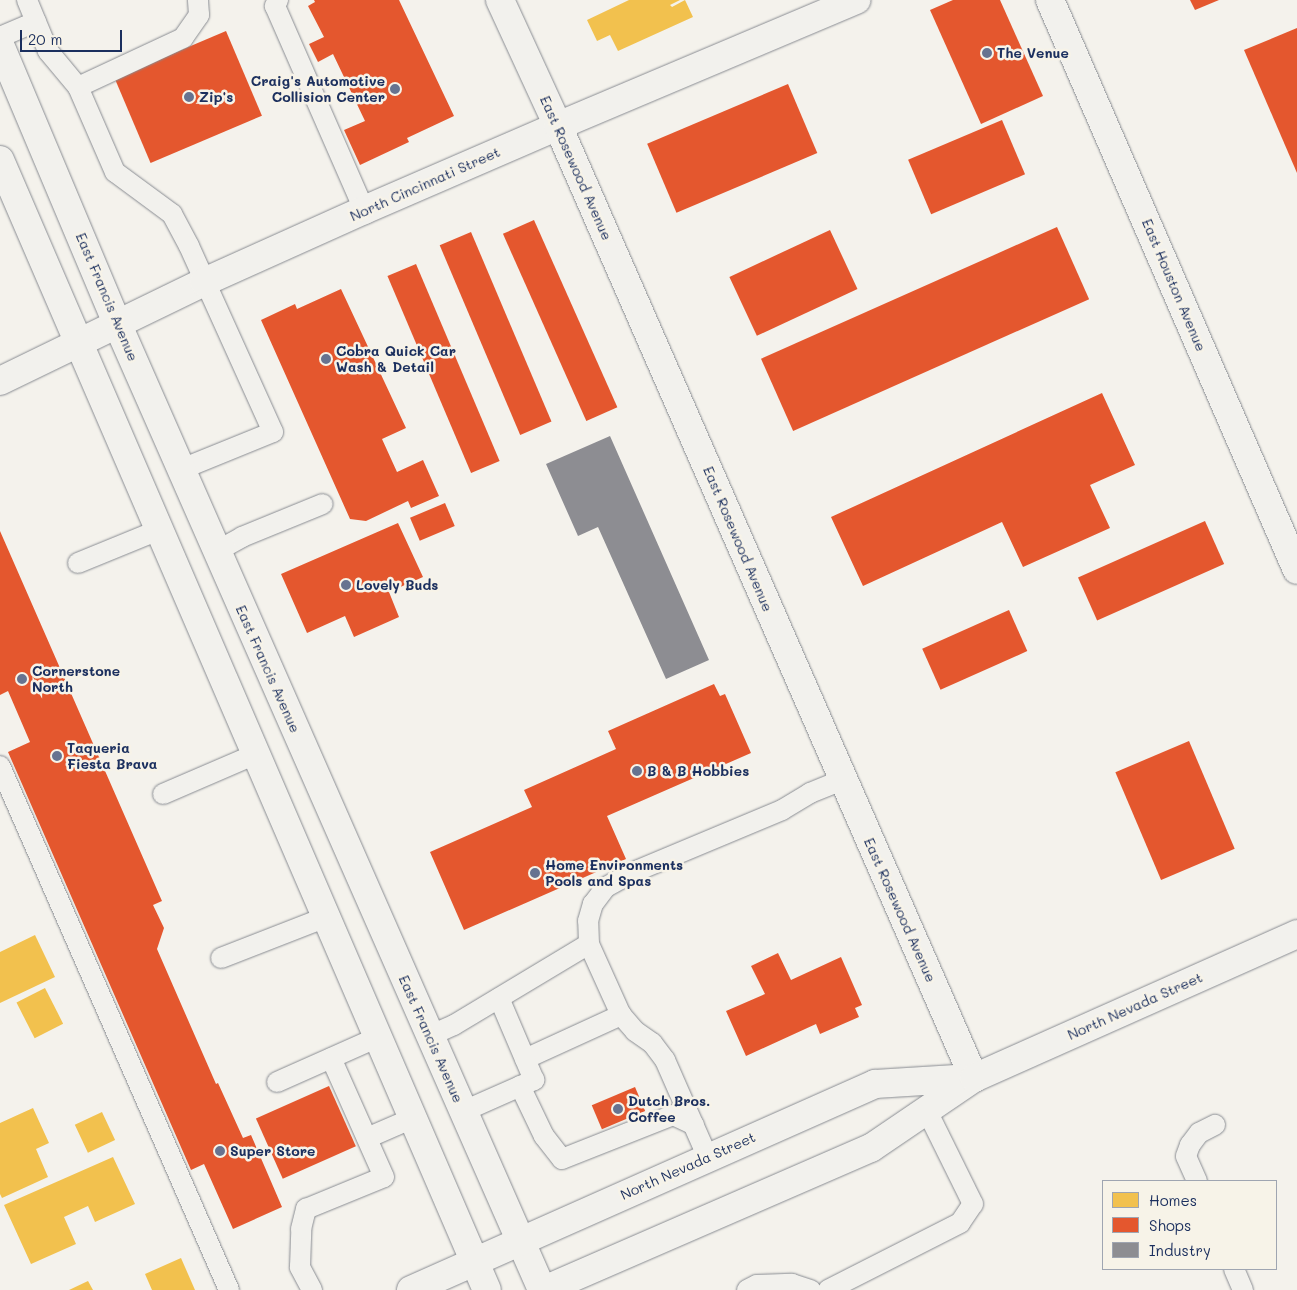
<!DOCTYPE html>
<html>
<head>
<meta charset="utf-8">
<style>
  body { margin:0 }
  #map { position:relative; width:1297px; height:1290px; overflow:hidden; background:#f4f2ec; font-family:Mali,sans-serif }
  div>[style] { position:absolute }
  .homes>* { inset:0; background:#f2c14e; transform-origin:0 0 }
  .shops>* { inset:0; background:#e4572e; transform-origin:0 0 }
  .industry>* { inset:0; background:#8d8d92 }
  .roads { filter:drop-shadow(0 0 1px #898c92) drop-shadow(0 0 1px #898c92) }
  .service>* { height:20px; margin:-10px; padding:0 10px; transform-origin:10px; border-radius:10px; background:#f2f1ed }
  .minor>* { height:28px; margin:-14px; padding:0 14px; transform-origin:14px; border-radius:14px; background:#f2f1ed }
  .primary>* { height:28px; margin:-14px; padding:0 14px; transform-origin:14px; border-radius:14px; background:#f2f1ed }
  .dots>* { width:14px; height:14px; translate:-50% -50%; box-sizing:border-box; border:2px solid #f7f3e8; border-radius:50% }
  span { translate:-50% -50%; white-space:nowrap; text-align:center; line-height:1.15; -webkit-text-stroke:5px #f7f3e8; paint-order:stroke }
  .poi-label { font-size:14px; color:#1b2f5e; font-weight:700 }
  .left { translate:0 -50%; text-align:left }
  .right { translate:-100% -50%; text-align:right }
  .street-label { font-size:14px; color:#1b2f5e }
  .legend { position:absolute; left:1102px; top:1180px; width:175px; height:90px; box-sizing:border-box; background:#f7f3e8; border:1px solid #9fa5b1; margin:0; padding:6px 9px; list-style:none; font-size:15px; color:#1b2f5e }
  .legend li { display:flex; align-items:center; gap:10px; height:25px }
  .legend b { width:25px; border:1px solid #9fa5b1 }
  .scale { position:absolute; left:20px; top:30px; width:102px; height:22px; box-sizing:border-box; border:2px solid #1b2f5e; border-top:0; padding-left:6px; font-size:15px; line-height:18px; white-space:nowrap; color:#1b2f5e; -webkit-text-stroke:4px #f7f3e8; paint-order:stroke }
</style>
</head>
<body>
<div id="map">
  <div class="homes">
    <div style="clip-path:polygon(629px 0,680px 0,670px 5px,672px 7px,685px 0,693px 17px,618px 51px,610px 35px,597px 41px,587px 20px)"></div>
    <div style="clip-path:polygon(35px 935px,55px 977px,0 1003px,0 952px)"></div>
    <div style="left:45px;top:988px;width:40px;height:32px;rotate:63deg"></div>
    <div style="clip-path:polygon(33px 1108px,49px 1143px,36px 1149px,48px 1177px,2px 1198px,0 1194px,0 1123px)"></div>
    <div style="left:102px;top:1112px;width:31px;height:30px;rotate:65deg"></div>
    <div style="clip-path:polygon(113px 1157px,135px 1204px,95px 1222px,88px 1206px,64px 1217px,76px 1244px,31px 1264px,4px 1205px)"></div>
    <div style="clip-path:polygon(181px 1258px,195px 1290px,152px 1290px,145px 1274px)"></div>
    <div style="clip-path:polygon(88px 1281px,93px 1290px,69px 1290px)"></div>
  </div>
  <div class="shops">
    <div style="clip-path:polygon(314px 0,399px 0,454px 116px,407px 138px,409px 142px,360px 165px,344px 130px,365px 121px,333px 54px,318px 62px,309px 44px,324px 37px,308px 6px,315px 2px)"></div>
    <div style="clip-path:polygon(953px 0,1000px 0,1043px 96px,981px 124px,930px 10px)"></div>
    <div style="clip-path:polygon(1190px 0,1219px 0,1195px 10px)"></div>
    <div style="clip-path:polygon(1297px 28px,1297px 173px,1244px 50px)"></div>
    <div style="left:226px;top:31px;width:92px;height:121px;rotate:67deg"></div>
    <div style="left:788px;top:84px;width:75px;height:153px;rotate:67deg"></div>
    <div style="left:1002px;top:120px;width:59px;height:102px;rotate:67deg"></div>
    <div style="left:534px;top:220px;width:205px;height:34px;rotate:66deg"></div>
    <div style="left:1057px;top:227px;width:79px;height:324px;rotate:66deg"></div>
    <div style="left:830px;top:230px;width:65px;height:111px;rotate:65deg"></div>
    <div style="left:471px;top:232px;width:206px;height:34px;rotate:67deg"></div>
    <div style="left:416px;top:264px;width:214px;height:31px;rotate:67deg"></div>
    <div style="clip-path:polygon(341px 289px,406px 428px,382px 439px,397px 472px,423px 460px,439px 496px,411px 508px,408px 501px,366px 521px,350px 519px,261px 320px,295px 304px,297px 309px)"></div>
    <div style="clip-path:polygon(1102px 393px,1135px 465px,1090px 485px,1110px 528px,1023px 567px,1002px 522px,863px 586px,831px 517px)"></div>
    <div style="left:445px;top:503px;width:25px;height:38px;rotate:67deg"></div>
    <div style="left:1205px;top:521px;width:47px;height:139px;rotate:66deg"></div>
    <div style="clip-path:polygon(398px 523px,423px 577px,389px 592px,399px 617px,354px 637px,345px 616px,307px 633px,281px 574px)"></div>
    <div style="clip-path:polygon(0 531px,162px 901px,153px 905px,164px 928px,157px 949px,216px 1084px,218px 1083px,243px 1138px,251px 1135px,282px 1207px,233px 1229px,204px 1164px,191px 1170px,8px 752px,30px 742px,8px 691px,0 695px)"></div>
    <div style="left:1009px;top:610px;width:45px;height:95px;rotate:66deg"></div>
    <div style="clip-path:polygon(714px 684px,720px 696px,725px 694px,751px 753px,607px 816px,626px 859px,464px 930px,430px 852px,532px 807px,524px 790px,616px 749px,608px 731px)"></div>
    <div style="left:1189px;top:741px;width:117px;height:80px;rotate:67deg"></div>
    <div style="clip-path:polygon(778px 953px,791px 980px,841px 957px,862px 1005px,855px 1008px,859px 1017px,820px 1034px,816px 1024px,746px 1056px,726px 1011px,765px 994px,751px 966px)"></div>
    <div style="left:329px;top:1086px;width:66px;height:80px;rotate:66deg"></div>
    <div style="left:635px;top:1087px;width:26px;height:47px;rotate:67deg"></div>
  </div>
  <div class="industry">
    <div style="clip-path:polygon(610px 436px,709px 660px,666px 679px,598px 527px,578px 536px,546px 464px)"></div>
  </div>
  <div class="roads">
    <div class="service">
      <div style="left:27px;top:0;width:55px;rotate:67.6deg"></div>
      <div style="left:48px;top:51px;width:47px;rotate:50.2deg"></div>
      <div style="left:78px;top:87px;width:93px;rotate:66.5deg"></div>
      <div style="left:115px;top:172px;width:71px;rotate:36.4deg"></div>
      <div style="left:172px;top:214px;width:36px;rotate:62deg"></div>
      <div style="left:189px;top:246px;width:204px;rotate:65.7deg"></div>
      <div style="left:273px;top:432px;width:98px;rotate:157.9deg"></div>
      <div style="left:278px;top:0;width:7px;rotate:117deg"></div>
      <div style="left:275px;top:6px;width:223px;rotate:66.4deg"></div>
      <div style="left:0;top:37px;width:39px;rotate:-23deg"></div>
      <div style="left:78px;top:87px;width:116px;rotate:-25deg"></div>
      <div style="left:183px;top:38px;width:28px;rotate:-55deg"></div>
      <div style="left:199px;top:15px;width:15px;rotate:-94deg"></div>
      <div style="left:217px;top:551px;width:29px;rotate:-29deg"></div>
      <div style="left:242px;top:537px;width:87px;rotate:-22.2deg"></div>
      <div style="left:78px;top:563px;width:87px;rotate:-22.2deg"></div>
      <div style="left:0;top:766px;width:572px;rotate:66.39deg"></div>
      <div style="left:163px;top:794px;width:101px;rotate:-23.3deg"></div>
      <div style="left:221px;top:958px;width:113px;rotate:-21.3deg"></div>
      <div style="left:429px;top:1036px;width:27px;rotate:-24deg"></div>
      <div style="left:454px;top:1025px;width:157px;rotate:-31deg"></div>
      <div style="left:525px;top:1059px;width:106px;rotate:-24.6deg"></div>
      <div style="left:277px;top:1082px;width:111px;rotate:-24deg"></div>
      <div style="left:520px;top:1086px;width:55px;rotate:64.4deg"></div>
      <div style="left:544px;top:1136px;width:29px;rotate:52deg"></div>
      <div style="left:562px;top:1159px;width:119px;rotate:-21.6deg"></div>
      <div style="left:673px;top:1115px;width:23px;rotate:25deg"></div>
      <div style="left:464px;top:1111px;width:77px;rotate:-23.9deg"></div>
      <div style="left:534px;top:1080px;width:89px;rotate:-113.1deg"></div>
      <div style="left:367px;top:1138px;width:50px;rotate:-23.5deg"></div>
      <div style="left:708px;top:1158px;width:107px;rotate:-113.7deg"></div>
      <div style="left:665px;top:1060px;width:21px;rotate:-127deg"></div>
      <div style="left:652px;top:1043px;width:21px;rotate:-145deg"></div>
      <div style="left:635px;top:1031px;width:21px;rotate:-131deg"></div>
      <div style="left:621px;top:1015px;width:78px;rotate:-114.3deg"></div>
      <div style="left:589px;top:944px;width:23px;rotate:-92deg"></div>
      <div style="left:588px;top:921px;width:18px;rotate:-74deg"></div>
      <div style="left:593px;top:904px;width:21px;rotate:-53deg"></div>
      <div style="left:606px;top:887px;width:26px;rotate:-29deg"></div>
      <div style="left:629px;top:874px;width:166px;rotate:-22.7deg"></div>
      <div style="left:782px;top:810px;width:33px;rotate:-31deg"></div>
      <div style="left:810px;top:793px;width:35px;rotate:-22deg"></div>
      <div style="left:1197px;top:1181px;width:27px;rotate:-114deg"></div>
      <div style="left:1186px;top:1156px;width:12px;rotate:-70deg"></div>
      <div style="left:1190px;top:1145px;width:15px;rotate:-53deg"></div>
      <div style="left:1199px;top:1133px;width:18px;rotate:-27deg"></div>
      <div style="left:1234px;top:1269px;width:23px;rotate:67deg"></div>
      <div style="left:312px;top:1290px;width:26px;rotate:-118deg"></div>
      <div style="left:300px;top:1267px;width:38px;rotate:-88deg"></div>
      <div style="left:301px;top:1229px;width:21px;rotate:-76deg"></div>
      <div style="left:306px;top:1209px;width:84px;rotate:-22.3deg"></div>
      <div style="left:384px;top:1177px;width:130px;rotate:-114deg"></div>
      <div style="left:747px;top:1290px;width:11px;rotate:-27deg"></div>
      <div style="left:757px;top:1285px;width:35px;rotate:-2deg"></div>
      <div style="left:792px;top:1284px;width:20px;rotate:18deg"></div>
      <div style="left:828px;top:1290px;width:148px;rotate:-26.9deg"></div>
      <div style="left:960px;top:1223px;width:23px;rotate:-56deg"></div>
      <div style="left:973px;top:1204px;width:106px;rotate:-116.3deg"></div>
    </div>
    <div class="minor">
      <div style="left:500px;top:0;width:139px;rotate:65.3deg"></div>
      <div style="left:558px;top:126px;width:1039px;rotate:66.4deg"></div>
      <div style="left:1050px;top:0;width:621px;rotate:66.57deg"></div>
      <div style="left:0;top:381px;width:227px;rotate:-25.9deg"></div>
      <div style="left:204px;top:282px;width:175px;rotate:-24.2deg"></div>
      <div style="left:364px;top:210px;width:211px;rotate:-23.4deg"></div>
      <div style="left:558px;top:126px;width:324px;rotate:-22.9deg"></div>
    </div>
    <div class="primary">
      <div style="left:0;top:45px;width:302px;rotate:67.2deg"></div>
      <div style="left:117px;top:323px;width:1056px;rotate:66.27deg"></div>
      <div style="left:0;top:160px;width:1230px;rotate:66.69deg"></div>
      <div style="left:411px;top:1290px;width:508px;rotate:-23.94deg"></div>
      <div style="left:875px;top:1084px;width:97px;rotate:-3.5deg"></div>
      <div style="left:544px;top:1290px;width:357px;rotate:-23.5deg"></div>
      <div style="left:871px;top:1148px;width:125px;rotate:-34.2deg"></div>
      <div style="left:974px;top:1078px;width:354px;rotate:-24deg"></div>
    </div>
  </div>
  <div class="dots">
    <div style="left:987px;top:53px;background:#677390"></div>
    <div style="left:395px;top:89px;background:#677390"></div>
    <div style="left:189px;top:97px;background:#677390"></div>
    <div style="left:326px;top:359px;background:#677390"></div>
    <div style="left:346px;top:585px;background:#677390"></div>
    <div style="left:22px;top:679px;background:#677390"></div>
    <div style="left:57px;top:756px;background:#677390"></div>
    <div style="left:637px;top:771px;background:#677390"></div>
    <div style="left:535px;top:873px;background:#677390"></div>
    <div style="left:618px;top:1109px;background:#677390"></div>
    <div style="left:220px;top:1151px;background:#677390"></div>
  </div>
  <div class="poi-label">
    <span class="left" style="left:997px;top:53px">The Venue</span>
    <span class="right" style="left:385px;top:89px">Craig's Automotive<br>Collision Center</span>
    <span class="left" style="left:199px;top:97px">Zip's</span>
    <span class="left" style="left:336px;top:359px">Cobra Quick Car<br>Wash &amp; Detail</span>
    <span class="left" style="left:356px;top:585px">Lovely Buds</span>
    <span class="left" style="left:32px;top:679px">Cornerstone<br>North</span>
    <span class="left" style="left:67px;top:756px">Taqueria<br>Fiesta Brava</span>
    <span class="left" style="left:647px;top:771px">B &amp; B Hobbies</span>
    <span class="left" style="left:545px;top:873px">Home Environments<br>Pools and Spas</span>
    <span class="left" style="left:628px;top:1109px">Dutch Bros.<br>Coffee</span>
    <span class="left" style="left:230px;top:1151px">Super Store</span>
  </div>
  <div class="street-label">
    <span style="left:576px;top:168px;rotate:66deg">East Rosewood Avenue</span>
    <span style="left:425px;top:184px;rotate:-24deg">North Cincinnati Street</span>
    <span style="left:1174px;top:285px;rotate:67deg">East Houston Avenue</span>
    <span style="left:107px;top:297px;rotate:67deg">East Francis Avenue</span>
    <span style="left:738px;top:539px;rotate:67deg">East Rosewood Avenue</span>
    <span style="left:268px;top:669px;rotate:66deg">East Francis Avenue</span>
    <span style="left:900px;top:910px;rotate:66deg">East Rosewood Avenue</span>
    <span style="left:1135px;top:1006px;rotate:-24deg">North Nevada Street</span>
    <span style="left:431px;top:1039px;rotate:66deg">East Francis Avenue</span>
    <span style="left:688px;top:1166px;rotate:-24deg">North Nevada Street</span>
  </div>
  <ul class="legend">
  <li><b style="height:14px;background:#f2c14e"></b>Homes</li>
  <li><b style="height:14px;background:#e4572e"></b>Shops</li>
  <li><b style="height:14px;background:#8d8d92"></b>Industry</li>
  </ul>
  <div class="scale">20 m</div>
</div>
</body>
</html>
